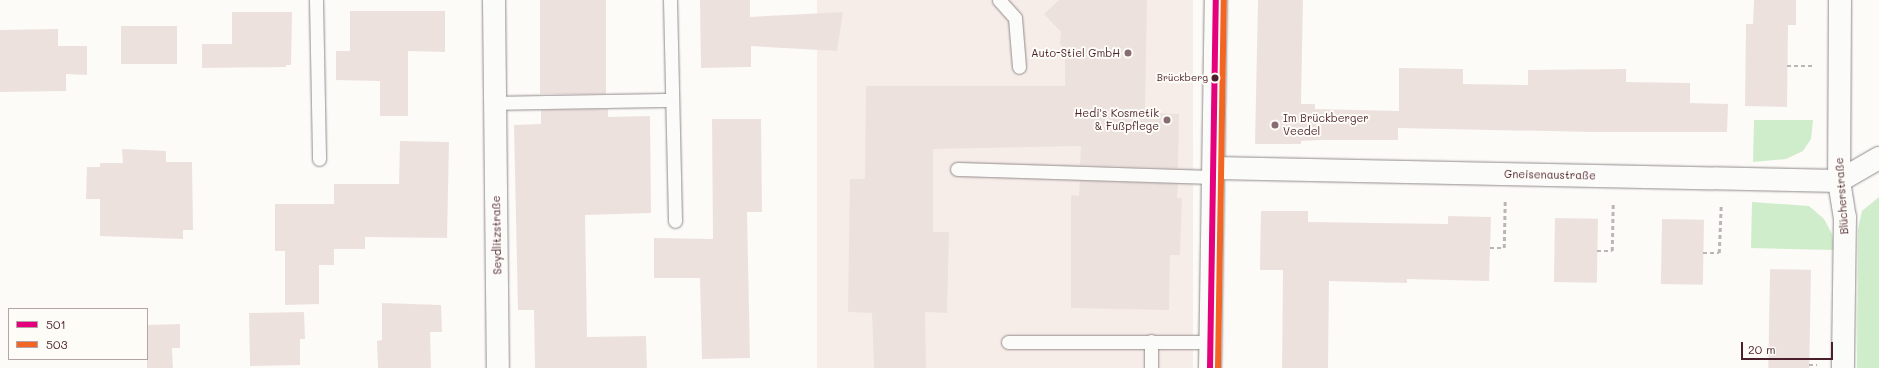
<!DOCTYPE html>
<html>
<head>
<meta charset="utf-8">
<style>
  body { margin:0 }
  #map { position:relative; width:1879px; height:368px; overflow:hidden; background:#fcfbf8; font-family:Mali,sans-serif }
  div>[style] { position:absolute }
  .built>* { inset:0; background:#f7ede8; transform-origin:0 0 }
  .green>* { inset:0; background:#cfedcb }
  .building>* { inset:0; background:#ede1de; transform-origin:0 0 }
  .path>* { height:2.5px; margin-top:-1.25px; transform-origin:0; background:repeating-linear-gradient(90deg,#bbb6b6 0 4px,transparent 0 7px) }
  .roads { filter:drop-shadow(0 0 1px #928a8b) drop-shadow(0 0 1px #928a8b) }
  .lane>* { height:13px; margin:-6.5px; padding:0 6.5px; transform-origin:6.5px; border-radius:6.5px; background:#fbfbf9 }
  .street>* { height:22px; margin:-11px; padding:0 11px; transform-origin:11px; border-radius:11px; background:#fbfbf9 }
  .secondary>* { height:22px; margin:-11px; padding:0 11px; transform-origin:11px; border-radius:11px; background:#fbfbf9 }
  .bus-1>* { height:6px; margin:-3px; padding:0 3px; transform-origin:3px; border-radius:3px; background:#e5007d }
  .bus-2>* { height:6px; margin:-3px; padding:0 3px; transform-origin:3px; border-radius:3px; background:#f26522 }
  .dots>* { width:11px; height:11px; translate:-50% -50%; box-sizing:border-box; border:2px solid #fdfcf7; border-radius:50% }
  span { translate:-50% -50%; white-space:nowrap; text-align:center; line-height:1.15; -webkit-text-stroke:4px #fdfcf7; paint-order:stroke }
  .bus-label { font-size:10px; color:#4a1f2b }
  .right { translate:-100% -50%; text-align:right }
  .poi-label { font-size:11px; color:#4a1f2b }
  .left { translate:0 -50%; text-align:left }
  .street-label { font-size:11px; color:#4a1f2b }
  .legend { position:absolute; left:8px; top:308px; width:140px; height:52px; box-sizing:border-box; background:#fdfcf7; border:1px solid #b5a4a5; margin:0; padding:5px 7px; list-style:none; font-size:12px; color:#4a1f2b }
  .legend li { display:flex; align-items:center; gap:8px; height:20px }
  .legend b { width:20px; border:1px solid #b5a4a5 }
  .scale { position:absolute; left:1741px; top:342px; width:92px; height:18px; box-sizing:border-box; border:2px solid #4a1f2b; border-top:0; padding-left:5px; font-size:12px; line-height:14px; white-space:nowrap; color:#4a1f2b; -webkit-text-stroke:3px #fdfcf7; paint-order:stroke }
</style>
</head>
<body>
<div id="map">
  <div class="built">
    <div style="left:817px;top:0;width:376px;height:368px"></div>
  </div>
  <div class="green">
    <div style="clip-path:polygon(1754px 120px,1813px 120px,1811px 139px,1803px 151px,1786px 159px,1753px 162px)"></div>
    <div style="clip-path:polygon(1879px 197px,1879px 368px,1857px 368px,1858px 229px,1862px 211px)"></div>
    <div style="clip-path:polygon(1752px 202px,1809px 206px,1824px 219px,1832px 234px,1835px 250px,1751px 248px)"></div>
  </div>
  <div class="building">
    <div style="left:540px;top:0;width:66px;height:94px"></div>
    <div style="clip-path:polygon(700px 0,750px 0,750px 17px,843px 12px,837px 51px,751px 46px,751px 67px,701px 68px)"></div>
    <div style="clip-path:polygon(1059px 0,1147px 0,1145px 113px,1179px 114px,1178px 168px,1080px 165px,1081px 146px,933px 149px,933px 232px,949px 232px,947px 313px,925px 312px,926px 368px,874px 368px,872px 313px,848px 312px,850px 179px,865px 179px,866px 86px,1065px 86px,1065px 52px,1060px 44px,1061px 32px,1044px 14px)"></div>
    <div style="clip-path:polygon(1258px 0,1303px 0,1301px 104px,1315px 104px,1315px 109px,1399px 111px,1399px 68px,1463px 69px,1463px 84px,1528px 85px,1528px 70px,1626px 69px,1626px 82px,1690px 83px,1690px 103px,1728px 104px,1727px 132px,1592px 132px,1398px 128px,1398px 125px,1398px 140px,1321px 140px,1301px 141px,1301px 144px,1255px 144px)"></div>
    <div style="clip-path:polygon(1754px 0,1796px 0,1796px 25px,1788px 25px,1787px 107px,1745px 106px,1746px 24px,1753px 24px)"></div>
    <div style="clip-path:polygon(350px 11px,445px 11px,445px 52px,408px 51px,408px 116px,380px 116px,380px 81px,336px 80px,336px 51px,350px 51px)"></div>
    <div style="clip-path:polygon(232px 12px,292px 12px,291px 65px,286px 65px,286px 67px,202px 68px,202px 44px,232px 44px)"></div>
    <div style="left:177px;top:26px;width:38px;height:56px;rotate:90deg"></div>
    <div style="clip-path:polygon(58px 29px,58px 46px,87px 46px,87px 75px,66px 74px,66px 91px,0 92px,0 30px)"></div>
    <div style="clip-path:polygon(608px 109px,608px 117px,650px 116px,651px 213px,585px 215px,587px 337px,646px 336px,647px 368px,535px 368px,534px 310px,518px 310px,514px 125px,541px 124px,541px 110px)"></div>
    <div style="clip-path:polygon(712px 119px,761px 119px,762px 212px,747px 212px,750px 358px,702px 359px,700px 278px,654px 278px,654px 238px,713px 239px)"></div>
    <div style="clip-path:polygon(400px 141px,449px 142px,447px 238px,365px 237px,365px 249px,334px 249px,334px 265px,319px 265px,319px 304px,285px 305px,285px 251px,275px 251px,275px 204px,334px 204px,334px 184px,399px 184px)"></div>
    <div style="clip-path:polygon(122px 149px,166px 151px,166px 162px,192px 162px,193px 230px,183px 230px,183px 239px,100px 236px,100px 199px,86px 199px,87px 167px,100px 167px,100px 163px,123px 163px)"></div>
    <div style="clip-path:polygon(1080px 181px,1178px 184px,1177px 198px,1182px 198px,1180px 255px,1170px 255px,1169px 310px,1071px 308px,1071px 195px,1079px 196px)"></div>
    <div style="clip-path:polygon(1261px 211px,1308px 211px,1308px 222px,1448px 224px,1448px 216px,1491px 217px,1489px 281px,1407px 279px,1407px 283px,1329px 281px,1328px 368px,1282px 368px,1283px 270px,1260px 270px)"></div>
    <div style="left:1555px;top:218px;width:43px;height:64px;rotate:1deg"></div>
    <div style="left:1662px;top:219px;width:42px;height:65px;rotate:1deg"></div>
    <div style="left:1770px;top:269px;width:41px;height:99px;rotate:1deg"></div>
    <div style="clip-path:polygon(382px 303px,441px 305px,442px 332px,430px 332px,431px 368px,378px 368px,377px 341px,382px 340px)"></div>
    <div style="clip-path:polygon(304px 312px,305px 339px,300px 339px,300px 365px,250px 366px,249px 313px)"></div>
    <div style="clip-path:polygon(180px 324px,180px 348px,172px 348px,173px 368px,147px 368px,147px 325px)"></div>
  </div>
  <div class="path">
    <div style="left:1787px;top:66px;width:26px"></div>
    <div style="left:1490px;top:248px;width:14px"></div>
    <div style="left:1504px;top:248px;width:47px;rotate:-88.8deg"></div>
    <div style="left:1597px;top:251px;width:15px"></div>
    <div style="left:1612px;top:251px;width:47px;rotate:-88.8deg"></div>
    <div style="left:1703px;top:253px;width:16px"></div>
    <div style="left:1719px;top:253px;width:47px;rotate:-87.6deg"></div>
    <div style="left:1809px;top:365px;width:8px"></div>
  </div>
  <div class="roads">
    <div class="lane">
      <div style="left:316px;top:0;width:159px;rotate:88.9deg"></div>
      <div style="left:670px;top:0;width:221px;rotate:88.7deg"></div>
      <div style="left:999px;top:0;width:24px;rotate:48deg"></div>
      <div style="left:1015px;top:18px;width:49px;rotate:85.3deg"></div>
      <div style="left:495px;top:103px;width:177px;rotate:-1deg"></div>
      <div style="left:957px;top:169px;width:257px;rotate:1.8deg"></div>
      <div style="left:1151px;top:341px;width:27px;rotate:90deg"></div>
      <div style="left:1008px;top:342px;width:203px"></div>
    </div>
    <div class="street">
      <div style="left:494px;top:0;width:368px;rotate:89.4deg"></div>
      <div style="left:1840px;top:0;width:181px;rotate:90.3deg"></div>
      <div style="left:1839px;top:181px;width:36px;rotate:81deg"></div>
      <div style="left:1845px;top:217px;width:151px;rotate:90.8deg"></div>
      <div style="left:1215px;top:168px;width:624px;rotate:1.19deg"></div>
      <div style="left:1839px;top:181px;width:46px;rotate:-29.9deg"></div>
    </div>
    <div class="secondary">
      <div style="left:1210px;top:368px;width:368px;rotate:-89.1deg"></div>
    </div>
  </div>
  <div class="bus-1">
    <div style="left:1210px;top:368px;width:368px;rotate:-89.1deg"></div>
  </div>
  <div class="bus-2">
    <div style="left:1218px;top:368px;width:368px;rotate:-89.1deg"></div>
  </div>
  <div class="dots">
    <div style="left:1128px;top:53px;background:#886c73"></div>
    <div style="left:1215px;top:78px;background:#4a1f2b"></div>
    <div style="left:1167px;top:120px;background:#886c73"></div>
    <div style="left:1275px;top:125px;background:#886c73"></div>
  </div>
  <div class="bus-label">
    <span class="right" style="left:1208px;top:78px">Brückberg</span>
  </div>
  <div class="poi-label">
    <span class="right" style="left:1120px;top:53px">Auto-Stiel GmbH</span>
    <span class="right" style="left:1159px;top:120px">Hedi's Kosmetik<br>&amp; Fußpflege</span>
    <span class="left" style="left:1283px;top:125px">Im Brückberger<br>Veedel</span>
  </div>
  <div class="street-label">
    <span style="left:1550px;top:175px;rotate:1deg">Gneisenaustraße</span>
    <span style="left:1842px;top:196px;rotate:-94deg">Blücherstraße</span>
    <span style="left:497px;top:235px;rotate:-91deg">Seydlitzstraße</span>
  </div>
  <ul class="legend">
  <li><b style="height:5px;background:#e5007d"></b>501</li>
  <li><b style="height:5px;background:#f26522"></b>503</li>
  </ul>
  <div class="scale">20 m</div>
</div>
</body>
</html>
